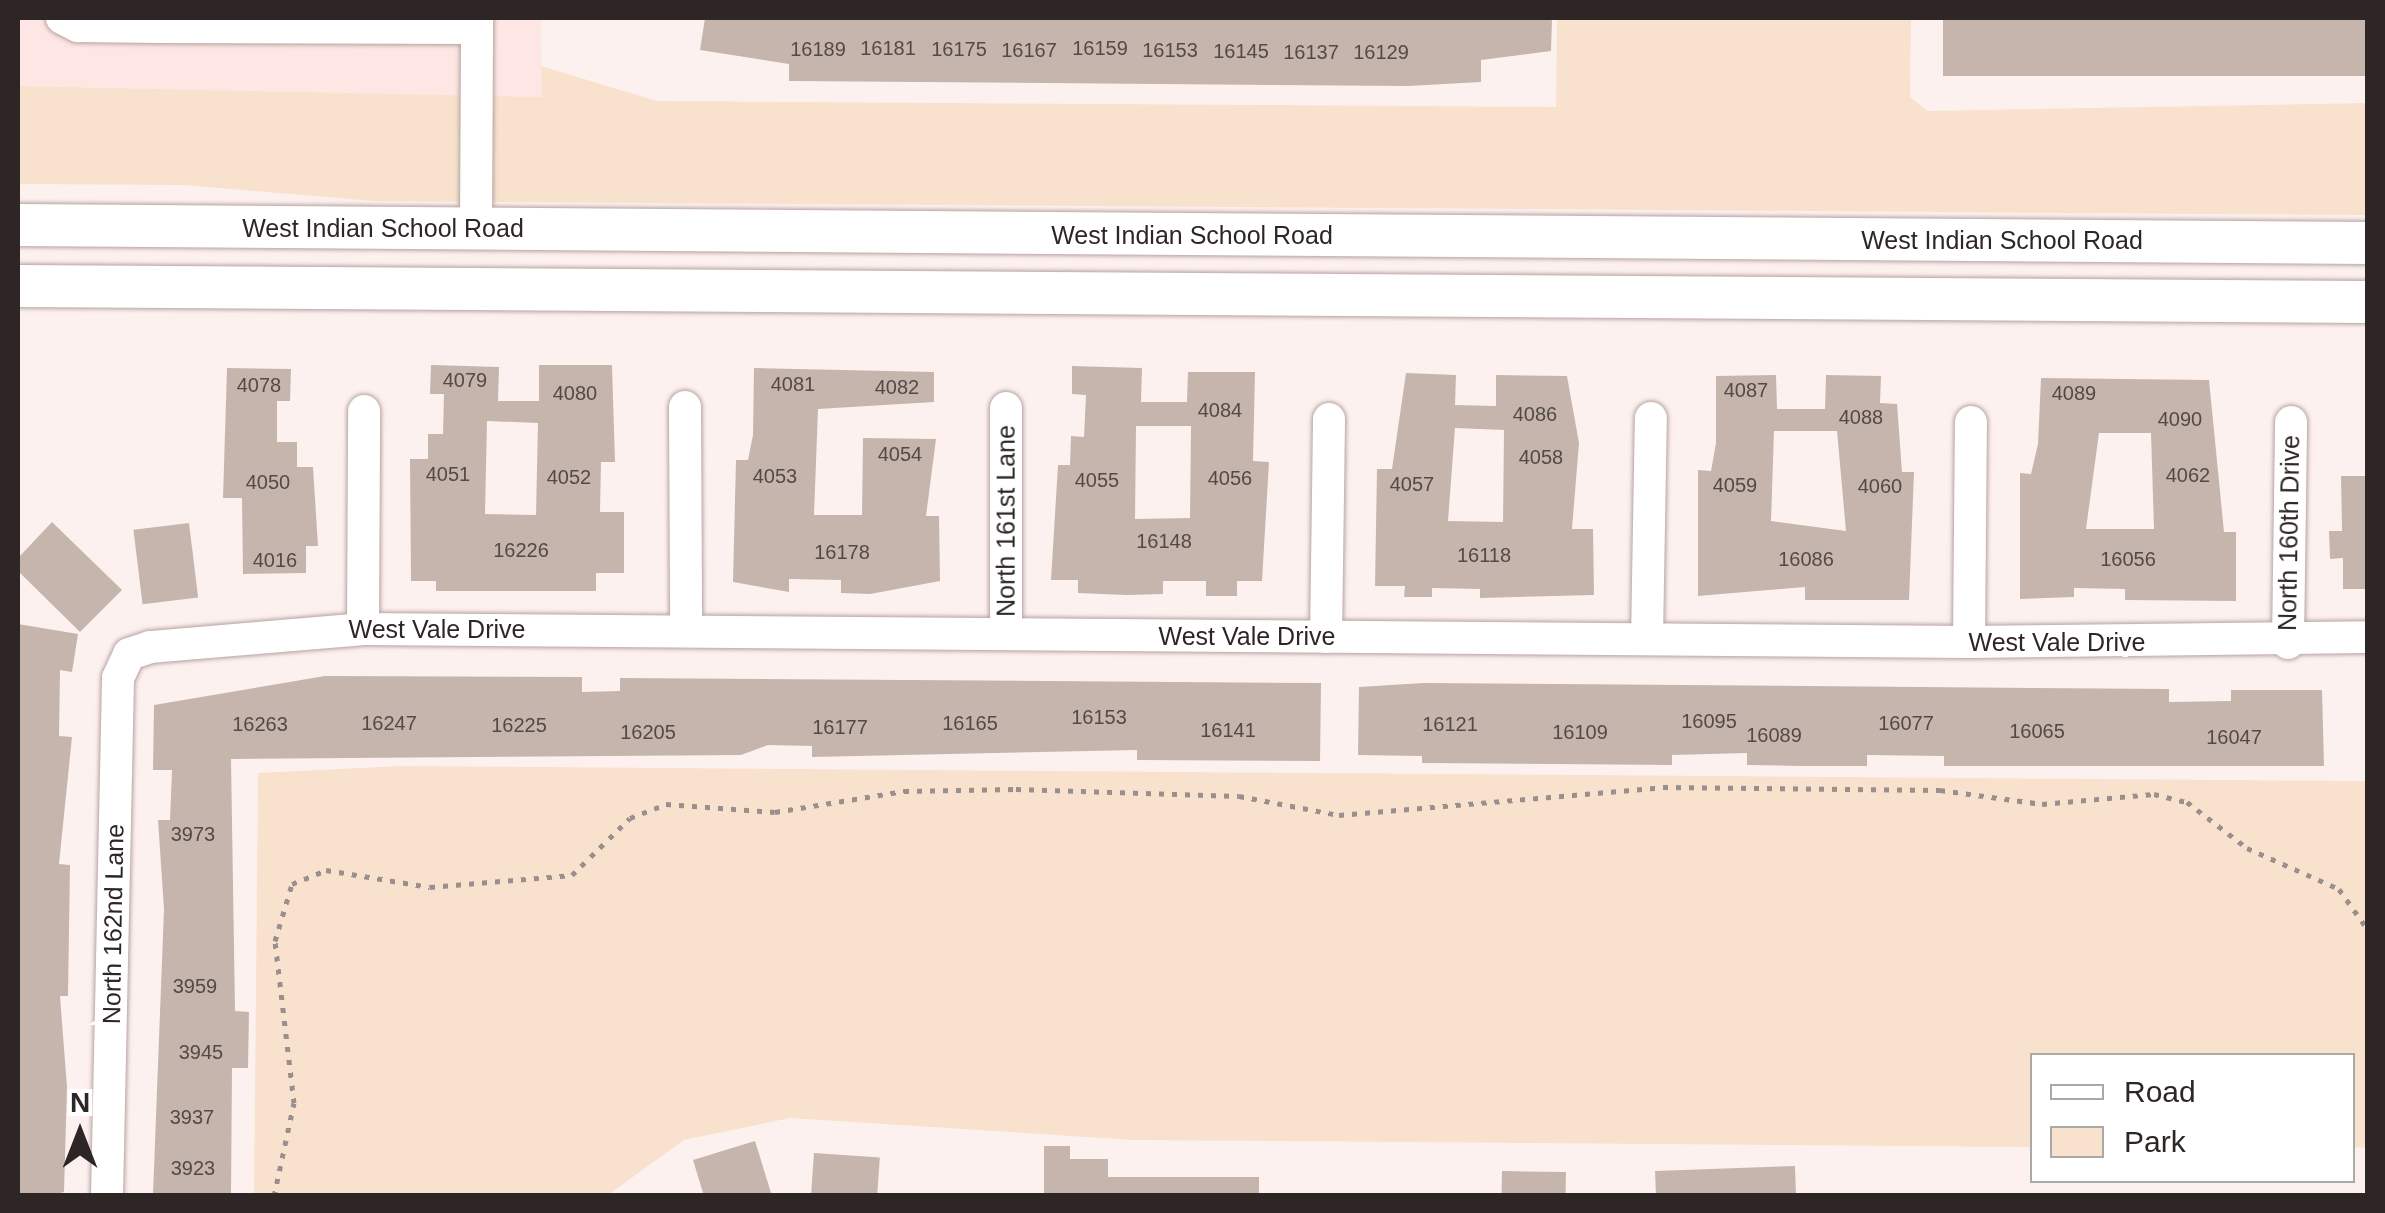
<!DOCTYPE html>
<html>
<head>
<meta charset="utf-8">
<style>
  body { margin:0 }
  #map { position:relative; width:2385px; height:1213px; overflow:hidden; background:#fdf1ef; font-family:Helvetica,sans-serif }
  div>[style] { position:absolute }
  .built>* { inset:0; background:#fde6e3 }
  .green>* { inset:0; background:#f8e2cd }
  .building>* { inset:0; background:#c5b5ad; transform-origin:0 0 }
  .path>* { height:5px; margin-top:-2.5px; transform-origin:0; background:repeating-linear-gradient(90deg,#998f8d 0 5px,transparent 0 13px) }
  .roads { filter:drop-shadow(0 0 2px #b6a3a1) drop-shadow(0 0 2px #b6a3a1) }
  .minor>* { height:32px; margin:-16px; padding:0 16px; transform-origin:16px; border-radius:16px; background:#fff }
  .major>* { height:42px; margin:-21px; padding:0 21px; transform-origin:21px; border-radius:21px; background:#fff }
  span { translate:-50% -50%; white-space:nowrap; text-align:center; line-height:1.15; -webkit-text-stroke:9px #fff; paint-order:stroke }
  .number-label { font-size:20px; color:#534a47 }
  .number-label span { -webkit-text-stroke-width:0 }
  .street-label { font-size:25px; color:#2d2625 }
  .frame { position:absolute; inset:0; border:20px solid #2d2625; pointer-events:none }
  .legend { position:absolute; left:2030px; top:1053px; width:325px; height:130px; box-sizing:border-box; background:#fff; border:2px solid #aba8a8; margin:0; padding:12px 18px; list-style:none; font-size:30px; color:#2d2625 }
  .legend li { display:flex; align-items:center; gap:20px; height:50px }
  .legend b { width:50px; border:2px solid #aba8a8 }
  .north { position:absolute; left:30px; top:1083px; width:100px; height:100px; -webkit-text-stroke:8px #fff; paint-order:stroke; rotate:0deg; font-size:28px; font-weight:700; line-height:40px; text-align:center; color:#2d2625 }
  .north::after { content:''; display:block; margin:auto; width:35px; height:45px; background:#2d2625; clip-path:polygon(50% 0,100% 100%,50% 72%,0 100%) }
</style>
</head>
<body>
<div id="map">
  <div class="built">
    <div style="clip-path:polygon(18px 18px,541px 18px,542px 97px,18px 86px)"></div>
  </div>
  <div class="green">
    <div style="clip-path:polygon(1557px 18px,1911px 18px,1910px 97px,1928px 111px,2368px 103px,2367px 215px,374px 201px,182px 185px,18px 184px,18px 86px,542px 97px,541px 66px,657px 101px,1556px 107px)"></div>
    <div style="clip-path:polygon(401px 766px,2367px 781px,2367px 1148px,2353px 1147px,2352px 1056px,2032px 1056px,2032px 1147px,1133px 1140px,790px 1118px,684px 1140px,608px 1195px,254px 1195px,258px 773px)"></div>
  </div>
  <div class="building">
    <div style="clip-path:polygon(705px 18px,1552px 18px,1551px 51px,1481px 60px,1481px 82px,1408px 86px,789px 81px,789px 64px,700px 50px)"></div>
    <div style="left:1943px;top:18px;width:425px;height:58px"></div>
    <div style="clip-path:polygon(evenodd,431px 365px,499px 367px,498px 401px,539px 401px,539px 365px,612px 365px,615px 462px,601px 462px,600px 512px,624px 512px,624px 573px,596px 573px,596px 591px,436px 591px,436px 581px,411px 581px,410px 459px,428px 459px,428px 434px,443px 434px,444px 394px,430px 394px,431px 365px,487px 421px,538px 423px,536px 515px,485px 514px,487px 421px)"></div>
    <div style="clip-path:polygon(evenodd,1072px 366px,1142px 368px,1141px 402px,1187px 402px,1188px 372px,1255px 372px,1253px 461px,1269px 462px,1262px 581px,1237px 581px,1237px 596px,1206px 596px,1206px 581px,1163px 581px,1163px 594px,1126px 595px,1078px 593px,1078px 580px,1051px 580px,1058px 465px,1070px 465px,1071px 436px,1084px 437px,1086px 395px,1072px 394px,1072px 366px,1136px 426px,1191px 426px,1190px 518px,1135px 519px,1136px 426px)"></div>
    <div style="clip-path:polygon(227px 368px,291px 369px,290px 401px,277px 401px,277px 442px,297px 442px,297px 467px,313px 467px,318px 546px,306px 546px,306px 573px,243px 574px,242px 498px,223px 498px)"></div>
    <div style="clip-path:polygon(754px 368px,934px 372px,934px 402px,818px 409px,814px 515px,862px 515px,863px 438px,936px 439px,926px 516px,939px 516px,940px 581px,870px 594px,841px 593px,841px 580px,789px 579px,789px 592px,733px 582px,736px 460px,748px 460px,753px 435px)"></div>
    <div style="clip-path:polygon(evenodd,1406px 373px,1456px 375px,1455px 405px,1496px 406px,1496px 375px,1567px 376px,1579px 443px,1572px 529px,1593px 529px,1594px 595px,1480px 598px,1480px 589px,1432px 588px,1432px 597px,1404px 597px,1405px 586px,1375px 586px,1377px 469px,1392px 469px,1406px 373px,1455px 428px,1504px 430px,1503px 522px,1448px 521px,1455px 428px)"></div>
    <div style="clip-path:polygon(evenodd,1776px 375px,1777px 409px,1825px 409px,1826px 375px,1881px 376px,1880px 403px,1897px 404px,1902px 472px,1914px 472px,1909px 600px,1805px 600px,1805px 587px,1698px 596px,1698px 470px,1711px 471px,1716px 443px,1716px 376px,1776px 375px,1774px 431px,1837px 431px,1846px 531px,1771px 521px,1774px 431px)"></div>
    <div style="clip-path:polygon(evenodd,2041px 378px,2209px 380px,2224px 532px,2236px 532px,2236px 601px,2125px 600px,2125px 589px,2074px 588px,2074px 597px,2020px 599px,2020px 473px,2031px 474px,2038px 444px,2041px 378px,2099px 433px,2151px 433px,2154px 529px,2086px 529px,2099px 433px)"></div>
    <div style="clip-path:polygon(2341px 476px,2368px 476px,2368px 589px,2343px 589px,2343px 558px,2330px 559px,2329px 531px,2342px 531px)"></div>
    <div style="clip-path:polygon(52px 522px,122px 590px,80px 632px,18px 571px,18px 558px)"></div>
    <div style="left:189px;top:523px;width:75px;height:56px;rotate:83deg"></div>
    <div style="clip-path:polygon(18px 624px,78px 634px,72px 672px,60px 670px,59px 736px,72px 737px,59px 864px,70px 865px,68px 996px,60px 996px,67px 1087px,64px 1192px,49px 1196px,18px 1196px)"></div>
    <div style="clip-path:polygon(325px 676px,582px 677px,582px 692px,620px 691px,620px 678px,1321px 683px,1320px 761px,1137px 760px,1137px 750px,812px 757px,812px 746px,768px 745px,741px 755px,231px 759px,235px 1011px,249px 1012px,248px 1068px,232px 1068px,231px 1195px,153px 1194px,164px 909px,158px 820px,170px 820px,172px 770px,153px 770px,154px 705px)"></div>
    <div style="clip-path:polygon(1423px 683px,2169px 689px,2169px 702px,2231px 701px,2231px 690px,2322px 690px,2324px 766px,1944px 766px,1944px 756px,1867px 755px,1867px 766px,1801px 766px,1747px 765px,1747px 753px,1672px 755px,1672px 765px,1422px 763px,1422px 756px,1358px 755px,1359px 687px)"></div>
    <div style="clip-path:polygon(755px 1141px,772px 1196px,704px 1196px,693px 1160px)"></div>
    <div style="clip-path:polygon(1044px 1146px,1070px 1146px,1070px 1159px,1108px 1159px,1108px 1177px,1259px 1177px,1259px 1196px,1044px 1196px)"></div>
    <div style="left:814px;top:1153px;width:66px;height:43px;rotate:4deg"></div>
    <div style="left:1795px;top:1166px;width:30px;height:140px;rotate:88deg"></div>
    <div style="left:1502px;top:1171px;width:64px;height:25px;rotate:1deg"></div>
  </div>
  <div class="path">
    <div style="left:2368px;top:947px;width:54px;rotate:90deg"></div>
    <div style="left:274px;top:1196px;width:95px;rotate:-77.9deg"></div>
    <div style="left:294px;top:1103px;width:163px;rotate:-96.7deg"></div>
    <div style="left:275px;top:941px;width:59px;rotate:-73.4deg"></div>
    <div style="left:292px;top:884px;width:37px;rotate:-22deg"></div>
    <div style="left:326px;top:870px;width:105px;rotate:9.3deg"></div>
    <div style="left:430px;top:887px;width:143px;rotate:-4.8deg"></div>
    <div style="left:572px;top:875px;width:81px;rotate:-44.5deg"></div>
    <div style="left:630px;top:818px;width:39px;rotate:-21deg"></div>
    <div style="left:666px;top:804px;width:109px;rotate:4.2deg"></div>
    <div style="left:775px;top:812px;width:131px;rotate:-9.2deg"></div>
    <div style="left:904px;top:791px;width:112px;rotate:-1deg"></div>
    <div style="left:1016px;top:789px;width:223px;rotate:1.8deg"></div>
    <div style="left:1239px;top:796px;width:102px;rotate:10.8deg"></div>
    <div style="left:1339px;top:815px;width:325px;rotate:-4.9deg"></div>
    <div style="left:1663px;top:787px;width:277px;rotate:0.6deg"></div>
    <div style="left:1940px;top:790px;width:103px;rotate:7.8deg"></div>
    <div style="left:2042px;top:804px;width:112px;rotate:-5.1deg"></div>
    <div style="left:2154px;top:794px;width:34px;rotate:14deg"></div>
    <div style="left:2187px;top:802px;width:76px;rotate:37.5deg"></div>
    <div style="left:2247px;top:848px;width:101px;rotate:24deg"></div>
    <div style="left:2339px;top:889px;width:50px;rotate:54.7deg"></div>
  </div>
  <div class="roads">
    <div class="minor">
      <div style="left:62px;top:18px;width:18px;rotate:27deg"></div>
      <div style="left:78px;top:26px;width:81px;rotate:0.7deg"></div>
      <div style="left:159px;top:18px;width:9px;rotate:90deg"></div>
      <div style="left:159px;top:27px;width:318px;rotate:0.2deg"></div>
      <div style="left:476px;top:229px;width:211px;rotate:-89.7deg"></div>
      <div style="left:685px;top:407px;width:222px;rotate:89.7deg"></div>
      <div style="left:363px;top:629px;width:218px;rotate:-89.7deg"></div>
      <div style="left:1006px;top:634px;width:226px;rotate:-90deg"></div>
      <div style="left:1326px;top:637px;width:218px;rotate:-89.2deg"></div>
      <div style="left:1647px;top:639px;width:221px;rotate:-89deg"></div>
      <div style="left:1969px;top:642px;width:220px;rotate:-89.5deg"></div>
      <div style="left:2288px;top:643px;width:221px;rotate:-89.2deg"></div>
      <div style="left:107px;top:1196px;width:518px;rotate:-88.78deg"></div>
      <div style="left:118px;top:678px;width:26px;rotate:-65deg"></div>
      <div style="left:129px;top:654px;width:22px;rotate:-18deg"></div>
      <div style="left:150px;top:647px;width:214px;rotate:-4.8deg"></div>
      <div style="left:363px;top:629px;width:1606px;rotate:0.46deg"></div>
      <div style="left:1969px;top:642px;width:399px;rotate:-0.7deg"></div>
    </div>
    <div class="major">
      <div style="left:18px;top:225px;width:2350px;rotate:0.44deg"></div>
      <div style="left:18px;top:286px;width:2350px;rotate:0.39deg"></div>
    </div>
  </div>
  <div class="number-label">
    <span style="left:888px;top:48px">16181</span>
    <span style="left:1100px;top:48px">16159</span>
    <span style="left:818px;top:49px">16189</span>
    <span style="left:959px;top:49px">16175</span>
    <span style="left:1029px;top:50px">16167</span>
    <span style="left:1170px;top:50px">16153</span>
    <span style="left:1241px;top:51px">16145</span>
    <span style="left:1311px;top:52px">16137</span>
    <span style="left:1381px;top:52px">16129</span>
    <span style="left:465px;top:380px">4079</span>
    <span style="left:793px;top:384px">4081</span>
    <span style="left:259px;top:385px">4078</span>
    <span style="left:897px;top:387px">4082</span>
    <span style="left:1746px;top:390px">4087</span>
    <span style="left:575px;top:393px">4080</span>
    <span style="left:2074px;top:393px">4089</span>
    <span style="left:1220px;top:410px">4084</span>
    <span style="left:1535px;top:414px">4086</span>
    <span style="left:1861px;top:417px">4088</span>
    <span style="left:2180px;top:419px">4090</span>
    <span style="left:900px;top:454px">4054</span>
    <span style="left:1541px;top:457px">4058</span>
    <span style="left:448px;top:474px">4051</span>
    <span style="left:2188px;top:475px">4062</span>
    <span style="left:775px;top:476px">4053</span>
    <span style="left:569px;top:477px">4052</span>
    <span style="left:1230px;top:478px">4056</span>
    <span style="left:1097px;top:480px">4055</span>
    <span style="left:268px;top:482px">4050</span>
    <span style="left:1412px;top:484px">4057</span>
    <span style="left:1735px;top:485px">4059</span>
    <span style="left:1880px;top:486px">4060</span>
    <span style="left:1164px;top:541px">16148</span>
    <span style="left:521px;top:550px">16226</span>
    <span style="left:842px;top:552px">16178</span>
    <span style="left:1484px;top:555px">16118</span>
    <span style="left:1806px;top:559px">16086</span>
    <span style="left:2128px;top:559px">16056</span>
    <span style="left:275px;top:560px">4016</span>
    <span style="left:1099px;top:717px">16153</span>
    <span style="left:1709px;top:721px">16095</span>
    <span style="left:389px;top:723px">16247</span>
    <span style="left:970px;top:723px">16165</span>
    <span style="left:1906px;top:723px">16077</span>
    <span style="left:260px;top:724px">16263</span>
    <span style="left:1450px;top:724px">16121</span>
    <span style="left:519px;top:725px">16225</span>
    <span style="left:840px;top:727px">16177</span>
    <span style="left:1228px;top:730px">16141</span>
    <span style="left:2037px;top:731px">16065</span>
    <span style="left:648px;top:732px">16205</span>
    <span style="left:1580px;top:732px">16109</span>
    <span style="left:1774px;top:735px">16089</span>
    <span style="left:2234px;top:737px">16047</span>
    <span style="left:193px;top:834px">3973</span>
    <span style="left:195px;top:986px">3959</span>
    <span style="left:201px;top:1052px">3945</span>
    <span style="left:192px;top:1117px">3937</span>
    <span style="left:193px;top:1168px">3923</span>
  </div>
  <div class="street-label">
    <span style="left:383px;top:228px">West Indian School Road</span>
    <span style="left:1192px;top:235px">West Indian School Road</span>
    <span style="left:2002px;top:240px">West Indian School Road</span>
    <span style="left:1006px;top:521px;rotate:-90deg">North 161st Lane</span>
    <span style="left:2289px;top:533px;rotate:-89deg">North 160th Drive</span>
    <span style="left:437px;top:629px">West Vale Drive</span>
    <span style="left:1247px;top:636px">West Vale Drive</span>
    <span style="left:2057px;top:642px">West Vale Drive</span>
    <span style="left:113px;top:924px;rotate:-89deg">North 162nd Lane</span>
  </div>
  <div class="frame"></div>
  <ul class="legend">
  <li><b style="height:12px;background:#fff"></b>Road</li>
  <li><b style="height:28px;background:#f8e2cd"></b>Park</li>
  </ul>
  <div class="north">N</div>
</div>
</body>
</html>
